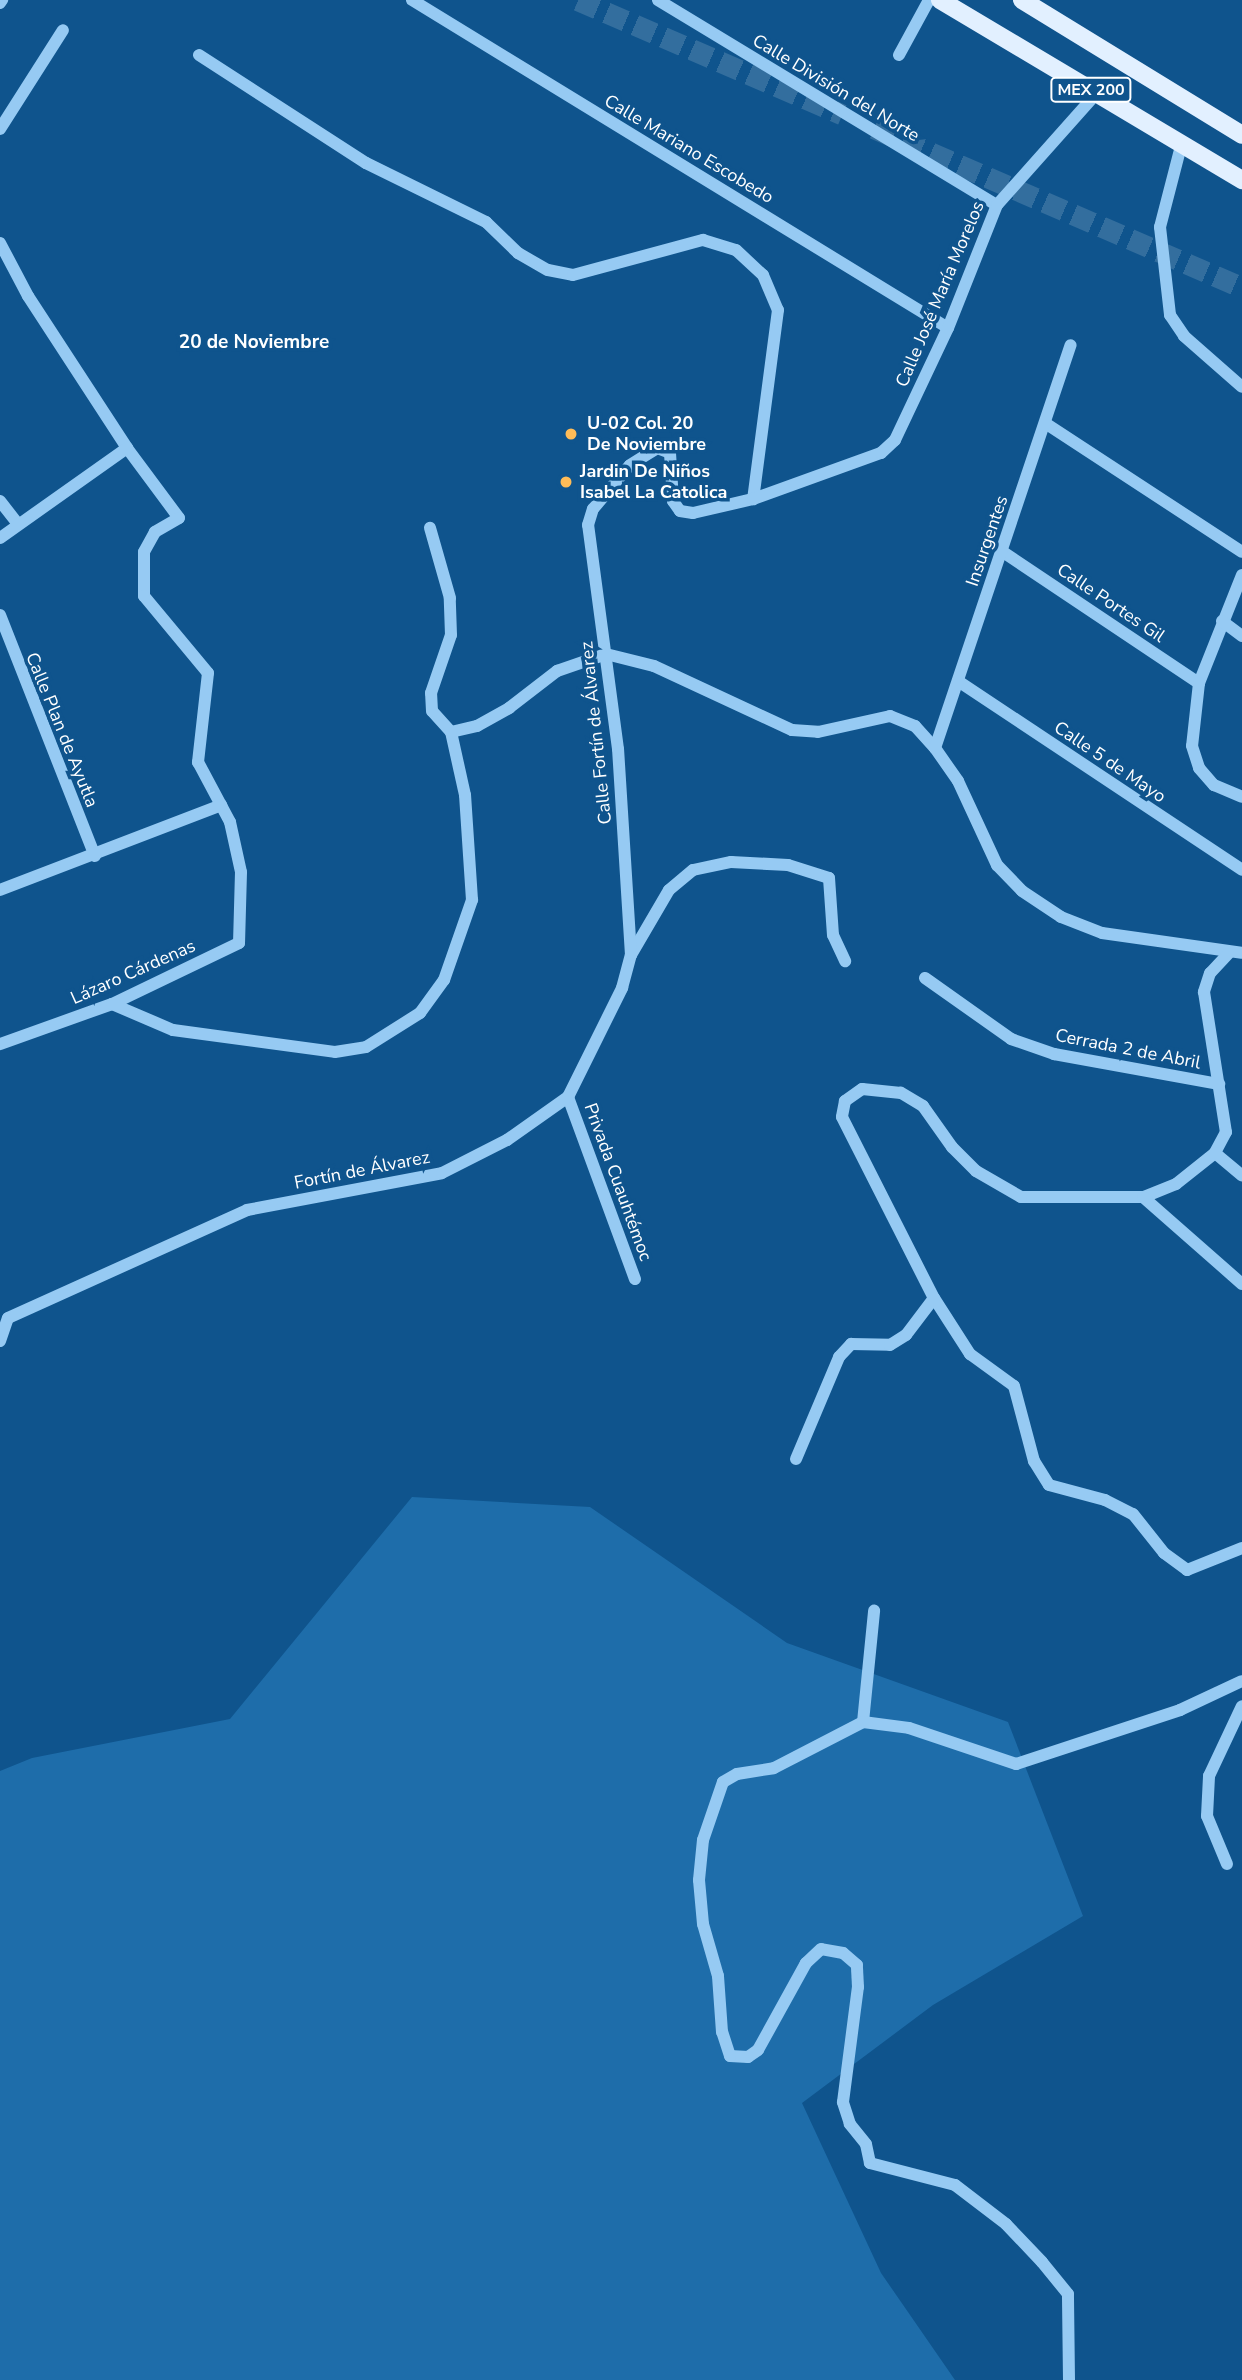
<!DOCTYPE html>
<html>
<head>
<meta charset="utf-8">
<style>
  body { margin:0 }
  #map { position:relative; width:1242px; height:2380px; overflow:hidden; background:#0f548d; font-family:"Nunito Sans",sans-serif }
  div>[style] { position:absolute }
  .green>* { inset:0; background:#1e6daa }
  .highway-tunnel>* { height:21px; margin-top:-10.5px; transform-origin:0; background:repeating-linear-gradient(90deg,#336e9e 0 21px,transparent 0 31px) }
  .minor>* { height:12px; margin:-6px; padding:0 6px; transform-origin:6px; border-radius:6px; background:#96caf3 }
  .major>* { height:18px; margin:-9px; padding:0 9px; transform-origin:9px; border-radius:9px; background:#e2f0ff }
  .dots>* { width:19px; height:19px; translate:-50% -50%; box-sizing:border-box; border:4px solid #0f548d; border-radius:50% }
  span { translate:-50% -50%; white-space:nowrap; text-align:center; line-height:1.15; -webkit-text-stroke:7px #0f548d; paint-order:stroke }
  .shield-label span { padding:2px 5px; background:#0f548d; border:2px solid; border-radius:5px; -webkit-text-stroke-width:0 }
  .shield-label { font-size:16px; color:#fff; font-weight:700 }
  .street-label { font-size:18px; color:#fff }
  .poi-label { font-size:18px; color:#fff; font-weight:700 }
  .left { translate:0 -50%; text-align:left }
  .neighbourhood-label { font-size:19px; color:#fff; font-weight:700 }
</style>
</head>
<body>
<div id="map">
  <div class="green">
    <div style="clip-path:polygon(412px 1497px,590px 1507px,787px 1643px,1008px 1722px,1083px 1916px,933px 2005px,802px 2103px,881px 2273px,955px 2380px,0 2380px,0 1771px,32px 1758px,230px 1719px)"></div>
  </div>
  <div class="highway-tunnel">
    <div style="left:578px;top:0;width:288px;rotate:23.4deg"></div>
    <div style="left:874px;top:128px;width:401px;rotate:23.4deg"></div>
  </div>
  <div class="minor">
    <div style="left:412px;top:0;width:628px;rotate:31.46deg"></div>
    <div style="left:658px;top:0;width:396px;rotate:31.2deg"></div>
    <div style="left:0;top:3px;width:4px;rotate:-56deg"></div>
    <div style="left:199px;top:55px;width:199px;rotate:32.9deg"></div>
    <div style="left:366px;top:163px;width:134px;rotate:26.2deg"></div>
    <div style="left:486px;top:222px;width:45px;rotate:44.1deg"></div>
    <div style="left:518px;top:253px;width:34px;rotate:30deg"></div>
    <div style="left:548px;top:270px;width:25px;rotate:11deg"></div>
    <div style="left:573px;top:275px;width:135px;rotate:-15.1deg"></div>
    <div style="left:703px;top:240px;width:34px;rotate:17deg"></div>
    <div style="left:736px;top:250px;width:37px;rotate:43deg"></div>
    <div style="left:763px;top:275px;width:38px;rotate:67deg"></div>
    <div style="left:778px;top:310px;width:191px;rotate:97.5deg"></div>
    <div style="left:899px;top:55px;width:63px;rotate:-61.4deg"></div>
    <div style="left:0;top:129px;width:117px;rotate:-57.5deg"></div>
    <div style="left:1181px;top:146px;width:84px;rotate:104.5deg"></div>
    <div style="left:1160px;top:227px;width:89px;rotate:83.5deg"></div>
    <div style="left:1170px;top:315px;width:25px;rotate:56deg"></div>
    <div style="left:1184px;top:336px;width:77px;rotate:41.3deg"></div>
    <div style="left:0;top:243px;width:60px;rotate:62.2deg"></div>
    <div style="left:28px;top:296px;width:181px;rotate:56.9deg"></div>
    <div style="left:127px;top:448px;width:87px;rotate:53.4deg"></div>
    <div style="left:179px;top:518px;width:28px;rotate:150deg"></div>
    <div style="left:155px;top:532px;width:23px;rotate:119deg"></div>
    <div style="left:144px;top:552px;width:44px;rotate:90deg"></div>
    <div style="left:144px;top:596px;width:100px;rotate:50.3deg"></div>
    <div style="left:208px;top:673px;width:90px;rotate:96.4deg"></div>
    <div style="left:198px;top:762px;width:68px;rotate:61.9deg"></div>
    <div style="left:230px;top:822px;width:51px;rotate:77.6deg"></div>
    <div style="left:241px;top:872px;width:71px;rotate:91.6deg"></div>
    <div style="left:239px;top:943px;width:141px;rotate:154.3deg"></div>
    <div style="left:112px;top:1004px;width:119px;rotate:160.3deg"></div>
    <div style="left:1045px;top:423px;width:235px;rotate:33.2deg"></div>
    <div style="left:0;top:501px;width:29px;rotate:52deg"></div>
    <div style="left:0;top:538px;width:156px;rotate:-35.3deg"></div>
    <div style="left:1003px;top:552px;width:236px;rotate:33.8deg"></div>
    <div style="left:1242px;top:575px;width:116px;rotate:111.7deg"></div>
    <div style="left:1199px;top:683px;width:63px;rotate:96.3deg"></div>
    <div style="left:1192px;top:746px;width:23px;rotate:72deg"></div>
    <div style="left:1199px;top:768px;width:23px;rotate:49deg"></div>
    <div style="left:1214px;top:785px;width:30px;rotate:23deg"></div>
    <div style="left:0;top:615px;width:259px;rotate:68.5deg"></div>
    <div style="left:1222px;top:621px;width:25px;rotate:37deg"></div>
    <div style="left:958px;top:681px;width:341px;rotate:33.6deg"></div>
    <div style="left:451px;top:732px;width:27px;rotate:-13deg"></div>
    <div style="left:477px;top:726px;width:37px;rotate:-29deg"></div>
    <div style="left:509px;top:708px;width:61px;rotate:-37.6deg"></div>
    <div style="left:557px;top:671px;width:52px;rotate:-19.1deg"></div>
    <div style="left:606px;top:654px;width:49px;rotate:14deg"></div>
    <div style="left:654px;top:666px;width:152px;rotate:24.9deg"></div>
    <div style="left:792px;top:730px;width:26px;rotate:4deg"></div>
    <div style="left:818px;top:732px;width:74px;rotate:-12.5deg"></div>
    <div style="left:890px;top:716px;width:27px;rotate:22deg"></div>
    <div style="left:915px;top:726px;width:30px;rotate:48deg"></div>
    <div style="left:935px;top:748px;width:40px;rotate:55.1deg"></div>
    <div style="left:958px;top:781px;width:93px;rotate:65.1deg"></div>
    <div style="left:997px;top:865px;width:36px;rotate:46deg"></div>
    <div style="left:1022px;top:891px;width:47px;rotate:33.7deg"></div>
    <div style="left:1061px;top:917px;width:44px;rotate:21.3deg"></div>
    <div style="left:1102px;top:933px;width:141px;rotate:8.1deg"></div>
    <div style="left:935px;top:748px;width:425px;rotate:-71.4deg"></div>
    <div style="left:0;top:890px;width:237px;rotate:-21deg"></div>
    <div style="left:1228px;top:954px;width:26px;rotate:133deg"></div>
    <div style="left:1210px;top:973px;width:20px;rotate:108deg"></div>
    <div style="left:1204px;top:992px;width:142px;rotate:81.1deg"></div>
    <div style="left:1226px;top:1132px;width:24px;rotate:118deg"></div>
    <div style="left:1215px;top:1153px;width:50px;rotate:141.5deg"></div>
    <div style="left:1176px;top:1184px;width:35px;rotate:158deg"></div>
    <div style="left:1143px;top:1197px;width:122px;rotate:180deg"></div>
    <div style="left:1021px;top:1197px;width:52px;rotate:-150deg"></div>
    <div style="left:976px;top:1171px;width:34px;rotate:-135deg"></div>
    <div style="left:952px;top:1147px;width:50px;rotate:-125.3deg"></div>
    <div style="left:923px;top:1106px;width:26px;rotate:-149deg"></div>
    <div style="left:901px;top:1093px;width:39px;rotate:-174deg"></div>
    <div style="left:862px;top:1089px;width:21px;rotate:145deg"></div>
    <div style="left:845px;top:1101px;width:16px;rotate:101deg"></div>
    <div style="left:842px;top:1117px;width:203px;rotate:63.1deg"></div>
    <div style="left:934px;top:1298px;width:67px;rotate:57.3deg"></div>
    <div style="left:970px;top:1354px;width:54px;rotate:36deg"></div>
    <div style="left:1014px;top:1386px;width:78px;rotate:75.1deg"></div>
    <div style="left:1034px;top:1461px;width:28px;rotate:58deg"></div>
    <div style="left:1049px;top:1485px;width:58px;rotate:15deg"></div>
    <div style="left:1105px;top:1500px;width:31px;rotate:27deg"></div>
    <div style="left:1133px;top:1514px;width:50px;rotate:51.5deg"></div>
    <div style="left:1164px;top:1553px;width:29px;rotate:36deg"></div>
    <div style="left:1187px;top:1570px;width:59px;rotate:-21.8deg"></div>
    <div style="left:631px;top:955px;width:75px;rotate:-59.7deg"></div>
    <div style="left:669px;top:890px;width:31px;rotate:-40deg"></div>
    <div style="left:693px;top:870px;width:39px;rotate:-12deg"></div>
    <div style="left:731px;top:862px;width:57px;rotate:3deg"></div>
    <div style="left:788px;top:865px;width:43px;rotate:17.6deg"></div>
    <div style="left:829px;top:878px;width:57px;rotate:86deg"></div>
    <div style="left:833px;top:935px;width:29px;rotate:65deg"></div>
    <div style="left:925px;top:978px;width:105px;rotate:35.3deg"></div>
    <div style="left:1011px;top:1039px;width:46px;rotate:19.2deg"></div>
    <div style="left:1054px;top:1054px;width:168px;rotate:10.3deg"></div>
    <div style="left:112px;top:1004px;width:66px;rotate:23.1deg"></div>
    <div style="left:173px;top:1030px;width:163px;rotate:7.7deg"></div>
    <div style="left:335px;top:1052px;width:31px;rotate:-9deg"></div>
    <div style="left:366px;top:1047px;width:64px;rotate:-32.2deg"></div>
    <div style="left:420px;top:1013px;width:41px;rotate:-54deg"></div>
    <div style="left:444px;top:980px;width:85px;rotate:-70.7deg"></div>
    <div style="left:472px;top:900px;width:105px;rotate:-93.8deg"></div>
    <div style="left:465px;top:795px;width:65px;rotate:-102.5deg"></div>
    <div style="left:451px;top:732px;width:28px;rotate:-132deg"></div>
    <div style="left:432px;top:711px;width:18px;rotate:-93deg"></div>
    <div style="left:431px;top:693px;width:61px;rotate:-71deg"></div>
    <div style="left:451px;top:635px;width:37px;rotate:-92deg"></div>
    <div style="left:450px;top:598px;width:73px;rotate:-105.9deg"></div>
    <div style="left:568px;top:1097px;width:194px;rotate:69.8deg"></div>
    <div style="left:1215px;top:1153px;width:35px;rotate:40deg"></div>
    <div style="left:1143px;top:1197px;width:132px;rotate:41.3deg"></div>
    <div style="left:0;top:1341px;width:24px;rotate:-71deg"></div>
    <div style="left:8px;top:1318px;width:262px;rotate:-24.3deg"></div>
    <div style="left:247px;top:1210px;width:198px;rotate:-10.7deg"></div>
    <div style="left:442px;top:1173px;width:73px;rotate:-26.9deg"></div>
    <div style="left:507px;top:1140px;width:75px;rotate:-35.2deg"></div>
    <div style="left:568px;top:1097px;width:122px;rotate:-63.6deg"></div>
    <div style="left:622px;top:988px;width:34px;rotate:-75deg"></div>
    <div style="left:631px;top:955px;width:206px;rotate:-93.6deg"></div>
    <div style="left:618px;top:749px;width:226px;rotate:-97.6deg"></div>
    <div style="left:588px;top:525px;width:17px;rotate:-73deg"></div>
    <div style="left:593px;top:509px;width:57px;rotate:-49.9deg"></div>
    <div style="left:630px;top:465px;width:32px;rotate:-32deg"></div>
    <div style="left:657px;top:448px;width:14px;rotate:21deg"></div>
    <div style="left:670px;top:453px;width:48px;rotate:86.4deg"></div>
    <div style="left:673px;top:501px;width:12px;rotate:55deg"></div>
    <div style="left:680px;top:511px;width:13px;rotate:9deg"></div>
    <div style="left:693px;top:513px;width:62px;rotate:-13.1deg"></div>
    <div style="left:753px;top:499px;width:136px;rotate:-19.8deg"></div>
    <div style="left:881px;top:453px;width:19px;rotate:-43deg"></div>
    <div style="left:895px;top:440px;width:124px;rotate:-64.7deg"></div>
    <div style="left:948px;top:328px;width:132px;rotate:-68.3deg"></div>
    <div style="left:997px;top:205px;width:149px;rotate:-48.3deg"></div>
    <div style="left:796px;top:1459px;width:111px;rotate:-67.1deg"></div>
    <div style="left:839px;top:1357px;width:18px;rotate:-47deg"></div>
    <div style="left:851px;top:1344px;width:39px;rotate:1deg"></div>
    <div style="left:890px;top:1345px;width:19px;rotate:-32deg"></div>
    <div style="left:906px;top:1335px;width:46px;rotate:-52.9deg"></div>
    <div style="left:863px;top:1722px;width:112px;rotate:-84.3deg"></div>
    <div style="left:1227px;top:1864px;width:52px;rotate:-112.6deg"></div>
    <div style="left:1207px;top:1816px;width:40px;rotate:-87.1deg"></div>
    <div style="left:1209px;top:1776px;width:77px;rotate:-64.8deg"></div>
    <div style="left:1069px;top:2380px;width:86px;rotate:-90.7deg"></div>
    <div style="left:1068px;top:2294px;width:41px;rotate:-129.1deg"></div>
    <div style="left:1042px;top:2262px;width:52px;rotate:-133.5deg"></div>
    <div style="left:1006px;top:2224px;width:64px;rotate:-142.6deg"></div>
    <div style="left:955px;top:2185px;width:88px;rotate:-165.5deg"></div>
    <div style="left:870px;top:2163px;width:19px;rotate:-102deg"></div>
    <div style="left:866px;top:2144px;width:26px;rotate:-129deg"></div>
    <div style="left:850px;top:2124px;width:23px;rotate:-108deg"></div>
    <div style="left:843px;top:2102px;width:116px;rotate:-82.6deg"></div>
    <div style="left:858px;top:1987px;width:22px;rotate:-93deg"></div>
    <div style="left:857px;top:1965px;width:18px;rotate:-139deg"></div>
    <div style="left:843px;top:1953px;width:22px;rotate:-170deg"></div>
    <div style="left:821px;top:1949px;width:21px;rotate:137deg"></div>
    <div style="left:806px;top:1963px;width:99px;rotate:118.9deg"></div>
    <div style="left:758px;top:2050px;width:12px;rotate:145deg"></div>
    <div style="left:748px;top:2057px;width:18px;rotate:-177deg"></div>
    <div style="left:730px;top:2056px;width:25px;rotate:-108deg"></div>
    <div style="left:722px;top:2032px;width:56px;rotate:-94.1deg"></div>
    <div style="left:718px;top:1976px;width:54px;rotate:-106.1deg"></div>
    <div style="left:703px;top:1924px;width:44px;rotate:-95.2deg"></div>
    <div style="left:699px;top:1880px;width:40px;rotate:-84.3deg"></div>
    <div style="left:703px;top:1840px;width:61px;rotate:-71deg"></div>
    <div style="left:723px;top:1782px;width:16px;rotate:-30deg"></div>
    <div style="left:737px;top:1774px;width:37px;rotate:-9deg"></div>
    <div style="left:774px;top:1768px;width:100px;rotate:-27.3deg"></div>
    <div style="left:863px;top:1722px;width:46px;rotate:7.4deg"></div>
    <div style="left:909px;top:1728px;width:113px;rotate:18.6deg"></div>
    <div style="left:1016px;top:1764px;width:173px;rotate:-18.2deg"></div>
    <div style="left:1180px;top:1710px;width:68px;rotate:-25.1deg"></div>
  </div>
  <div class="major">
    <div style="left:940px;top:0;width:352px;rotate:30.8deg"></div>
    <div style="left:1022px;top:0;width:258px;rotate:31.5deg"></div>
  </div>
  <div class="dots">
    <div style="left:571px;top:434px;background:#ffbc58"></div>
    <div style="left:566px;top:482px;background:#ffbc58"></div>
  </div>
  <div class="shield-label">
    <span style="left:1091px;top:90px">MEX 200</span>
  </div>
  <div class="street-label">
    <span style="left:836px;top:88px;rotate:31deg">Calle División del Norte</span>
    <span style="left:689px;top:149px;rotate:31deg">Calle Mariano Escobedo</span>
    <span style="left:940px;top:294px;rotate:-67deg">Calle José María Morelos</span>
    <span style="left:987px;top:541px;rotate:-71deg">Insurgentes</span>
    <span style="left:1111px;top:603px;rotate:34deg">Calle Portes Gil</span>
    <span style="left:62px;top:730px;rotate:68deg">Calle Plan de Ayutla</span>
    <span style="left:596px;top:733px;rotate:-96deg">Calle Fortín de Álvarez</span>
    <span style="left:1110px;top:762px;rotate:34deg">Calle 5 de Mayo</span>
    <span style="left:133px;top:972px;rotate:-24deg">Lázaro Cárdenas</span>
    <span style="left:1128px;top:1049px;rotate:11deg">Cerrada 2 de Abril</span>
    <span style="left:362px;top:1170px;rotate:-11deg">Fortín de Álvarez</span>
    <span style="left:618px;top:1182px;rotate:70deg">Privada Cuauhtémoc</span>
  </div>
  <div class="poi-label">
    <span class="left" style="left:587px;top:434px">U-02 Col. 20<br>De Noviembre</span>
    <span class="left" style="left:580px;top:482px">Jardin De Niños<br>Isabel La Catolica</span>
  </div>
  <div class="neighbourhood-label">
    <span style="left:254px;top:343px">20 de Noviembre</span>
  </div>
</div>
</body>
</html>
